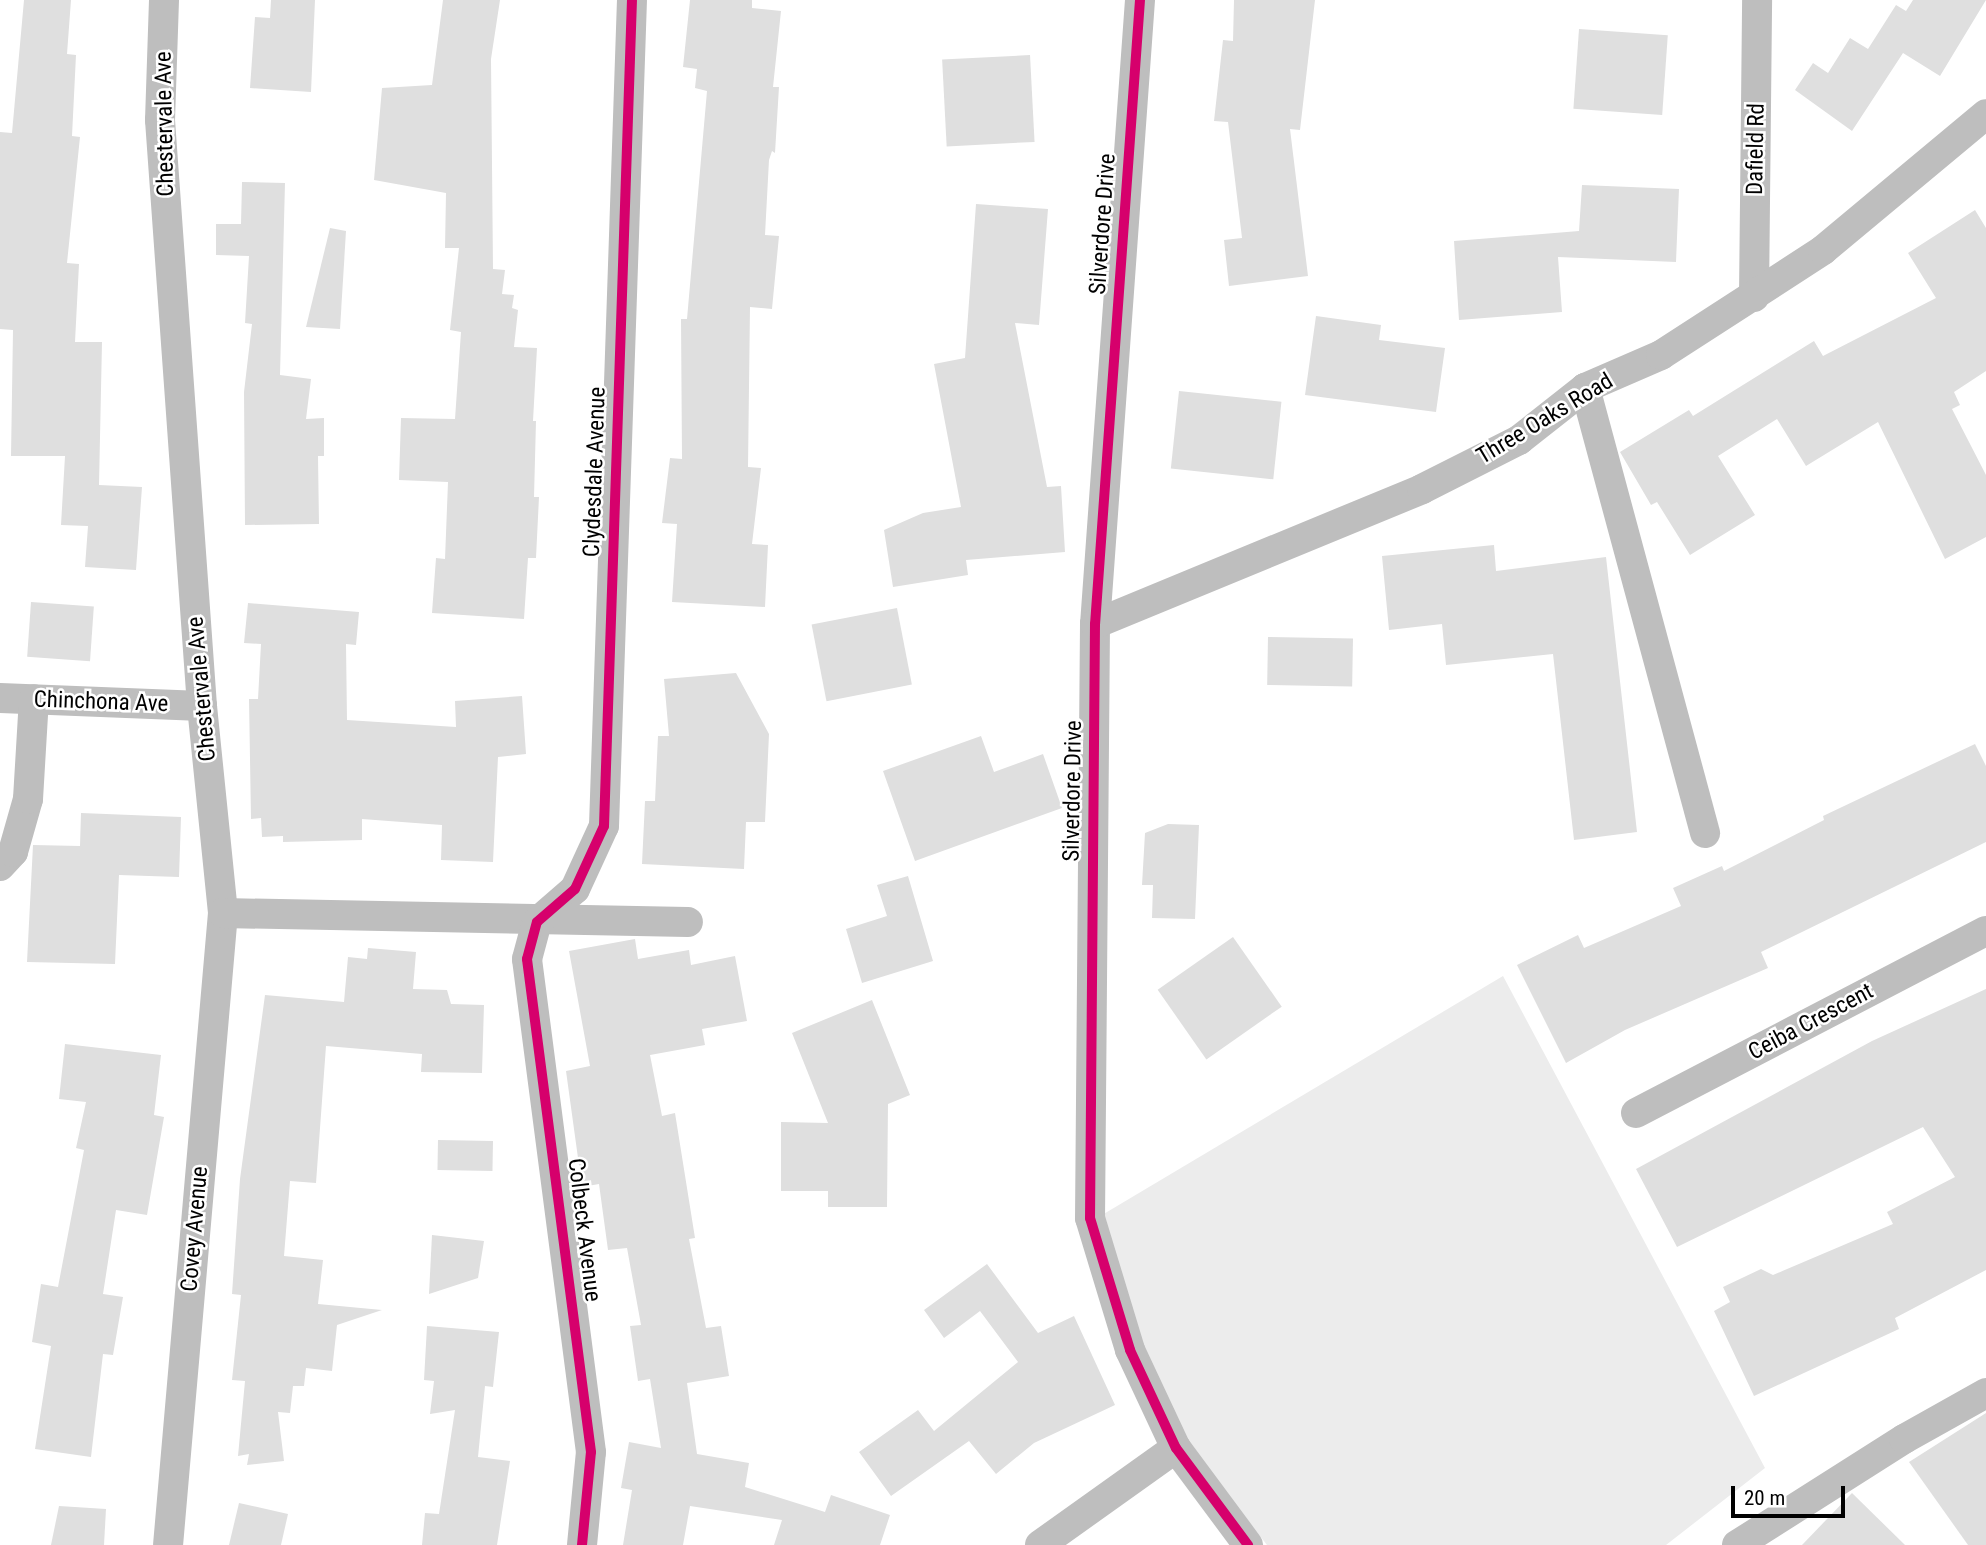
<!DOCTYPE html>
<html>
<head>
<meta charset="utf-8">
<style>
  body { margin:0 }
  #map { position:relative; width:1986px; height:1545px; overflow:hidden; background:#fff; font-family:"Roboto Condensed",sans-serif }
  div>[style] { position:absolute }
  .green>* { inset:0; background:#ececec }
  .building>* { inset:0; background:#dfdfdf; transform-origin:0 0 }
  .street>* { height:30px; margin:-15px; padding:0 15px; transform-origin:15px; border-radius:15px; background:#bebebe }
  .cycleway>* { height:10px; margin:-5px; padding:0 5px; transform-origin:5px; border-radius:5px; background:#d6006c }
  span { translate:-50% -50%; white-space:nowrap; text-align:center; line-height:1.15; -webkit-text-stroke:5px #fff; paint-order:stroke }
  .street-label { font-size:23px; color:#000 }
  .scale { position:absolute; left:1731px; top:1486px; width:114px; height:32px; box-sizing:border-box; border:4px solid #000; border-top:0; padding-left:9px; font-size:21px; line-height:24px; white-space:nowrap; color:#000; -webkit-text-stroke:5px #fff; paint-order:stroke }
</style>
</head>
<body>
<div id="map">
  <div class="green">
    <div style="clip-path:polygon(1503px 976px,1765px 1468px,1666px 1545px,1267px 1545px,1190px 1446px,1144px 1346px,1102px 1215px)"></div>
  </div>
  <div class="building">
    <div style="clip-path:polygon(24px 0,71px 0,67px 54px,76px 55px,72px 136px,80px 137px,67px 263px,79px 264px,75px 342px,102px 342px,99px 485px,142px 487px,136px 570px,85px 567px,88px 526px,61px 525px,65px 456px,11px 456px,13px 330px,0 329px,0 132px,12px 133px)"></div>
    <div style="clip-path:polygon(271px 0,315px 0,311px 92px,250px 88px,255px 17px,270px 18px)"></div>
    <div style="clip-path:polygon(443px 0,500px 0,491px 59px,493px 269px,505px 270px,502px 294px,514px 295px,512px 308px,518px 310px,514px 347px,537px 348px,533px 421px,536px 421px,534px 497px,539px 497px,536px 558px,528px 558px,524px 619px,432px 613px,436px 558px,445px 559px,448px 482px,399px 480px,401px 418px,455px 419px,461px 332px,450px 330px,459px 248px,445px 248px,446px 193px,374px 180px,382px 88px,432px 85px)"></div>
    <div style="clip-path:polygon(690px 0,752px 0,752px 8px,781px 11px,773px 87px,779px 87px,775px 153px,772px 151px,769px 160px,765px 235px,779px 236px,772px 309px,750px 307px,748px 467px,761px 468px,752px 544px,768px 545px,765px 607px,672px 602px,677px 524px,662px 523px,670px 458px,682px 459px,681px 319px,687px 319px,707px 91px,695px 88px,697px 69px,683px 67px)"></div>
    <div style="clip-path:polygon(1234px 0,1315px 0,1300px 130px,1290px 129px,1308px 276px,1229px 286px,1224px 240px,1242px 238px,1228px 122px,1214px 121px,1223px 40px,1233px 41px)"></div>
    <div style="clip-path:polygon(1913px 0,1986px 0,1940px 76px,1903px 53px,1852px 131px,1795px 90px,1813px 63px,1828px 73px,1850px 38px,1868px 49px,1896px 5px,1906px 11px)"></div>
    <div style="left:1579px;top:29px;width:89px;height:80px;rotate:4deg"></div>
    <div style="left:1030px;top:55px;width:87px;height:88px;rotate:87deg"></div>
    <div style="clip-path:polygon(242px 182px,285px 183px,280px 375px,311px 379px,306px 419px,324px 418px,324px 456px,318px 456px,319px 524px,245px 525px,244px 392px,252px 324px,245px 323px,249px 256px,216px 255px,216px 224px,241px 224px)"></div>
    <div style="clip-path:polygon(1582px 185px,1679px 189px,1676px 262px,1558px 257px,1562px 312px,1459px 320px,1454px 241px,1579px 231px)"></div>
    <div style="clip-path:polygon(976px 204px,1048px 209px,1039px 325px,1015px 323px,1047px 487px,1061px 486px,1065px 552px,966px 560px,968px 575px,893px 587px,884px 530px,923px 513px,961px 507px,934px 364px,965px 358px)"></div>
    <div style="clip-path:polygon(1975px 210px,1986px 228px,1986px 371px,1954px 392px,1960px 405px,1952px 409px,1986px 475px,1986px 537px,1945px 559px,1878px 422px,1806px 466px,1777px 419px,1718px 456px,1755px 515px,1690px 555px,1657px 502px,1651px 505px,1620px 452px,1689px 410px,1693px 416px,1814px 341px,1823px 356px,1936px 298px,1908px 253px)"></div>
    <div style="clip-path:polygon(330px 228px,346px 231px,340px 329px,306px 327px)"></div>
    <div style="clip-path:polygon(1316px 316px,1381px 325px,1379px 340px,1445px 348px,1436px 412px,1305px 395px)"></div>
    <div style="left:1179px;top:391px;width:103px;height:78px;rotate:6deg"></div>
    <div style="clip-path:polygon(1494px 545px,1496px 571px,1606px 557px,1637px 832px,1574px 840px,1553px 654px,1446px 665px,1442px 624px,1389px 630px,1382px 556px)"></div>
    <div style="left:31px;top:602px;width:63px;height:55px;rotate:4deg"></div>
    <div style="clip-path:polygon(248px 603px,359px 612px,356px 645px,346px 644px,347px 720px,456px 727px,455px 701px,522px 696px,526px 754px,498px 757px,493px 862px,441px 860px,442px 825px,362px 819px,362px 840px,283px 842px,283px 836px,262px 837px,261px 818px,251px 819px,249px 699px,258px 699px,261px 644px,244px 643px)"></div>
    <div style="left:897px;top:608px;width:78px;height:87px;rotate:79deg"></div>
    <div style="left:1268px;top:637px;width:85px;height:48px;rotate:1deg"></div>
    <div style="clip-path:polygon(736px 673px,769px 734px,765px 822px,746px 822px,744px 869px,642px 864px,645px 801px,655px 801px,658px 736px,669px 736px,664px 679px)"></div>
    <div style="clip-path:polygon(981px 736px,994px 772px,1043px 754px,1062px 808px,915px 861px,883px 771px)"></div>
    <div style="clip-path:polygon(1975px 744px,1986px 766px,1986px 842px,1761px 952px,1768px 968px,1625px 1030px,1566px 1063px,1517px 965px,1578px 935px,1584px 948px,1681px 906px,1673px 888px,1722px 866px,1724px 871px,1824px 820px,1823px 816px)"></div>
    <div style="clip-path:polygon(81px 813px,181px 817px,179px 877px,119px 875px,115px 964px,27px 962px,33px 845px,80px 846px)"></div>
    <div style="clip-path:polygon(1168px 824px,1199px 825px,1195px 919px,1152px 918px,1153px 885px,1142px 885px,1145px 833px)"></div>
    <div style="clip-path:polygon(908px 876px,933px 961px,862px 983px,846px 929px,887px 916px,877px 885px)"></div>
    <div style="left:1233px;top:937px;width:85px;height:92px;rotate:55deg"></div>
    <div style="clip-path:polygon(635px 939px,638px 959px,689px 950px,691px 965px,735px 956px,747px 1021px,702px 1029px,705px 1045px,650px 1055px,662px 1116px,675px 1113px,695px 1238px,689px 1239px,706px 1328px,721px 1326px,729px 1376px,687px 1383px,697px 1454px,749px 1463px,745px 1487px,825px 1512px,831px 1495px,890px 1515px,880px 1545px,774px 1545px,782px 1520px,690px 1506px,683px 1545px,623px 1545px,632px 1490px,621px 1488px,629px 1442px,661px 1448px,650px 1379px,638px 1381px,630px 1326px,641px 1325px,627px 1248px,608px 1250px,599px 1184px,582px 1187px,566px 1071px,590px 1066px,569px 951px)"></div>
    <div style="clip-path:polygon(368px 948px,416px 952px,413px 989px,447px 990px,451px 1004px,484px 1005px,482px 1073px,421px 1072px,422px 1054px,326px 1046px,316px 1183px,290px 1181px,284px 1256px,323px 1260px,318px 1304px,382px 1310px,337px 1325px,332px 1371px,306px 1368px,304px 1386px,293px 1386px,290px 1413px,278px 1412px,284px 1461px,247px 1465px,249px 1454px,238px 1456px,245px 1381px,232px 1380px,241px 1295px,232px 1294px,240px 1179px,265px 995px,344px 1002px,348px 957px,367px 959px)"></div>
    <div style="clip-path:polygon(1986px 989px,1986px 1270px,1895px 1318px,1899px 1329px,1754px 1396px,1714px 1311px,1730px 1302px,1723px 1287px,1761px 1269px,1773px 1275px,1893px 1224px,1887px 1212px,1955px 1177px,1923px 1127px,1677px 1247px,1636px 1169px,1872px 1041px)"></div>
    <div style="clip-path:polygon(872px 1000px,910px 1095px,888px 1104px,887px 1207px,828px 1207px,828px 1191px,781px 1191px,781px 1122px,828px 1123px,792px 1033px)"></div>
    <div style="clip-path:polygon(65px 1044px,161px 1055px,154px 1115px,164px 1117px,147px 1215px,116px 1210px,103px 1294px,123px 1297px,113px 1355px,103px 1354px,91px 1457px,35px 1449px,51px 1346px,32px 1342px,41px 1284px,58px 1287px,84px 1150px,76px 1148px,86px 1102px,59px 1099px)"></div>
    <div style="left:438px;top:1140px;width:55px;height:30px;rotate:1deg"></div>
    <div style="clip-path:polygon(432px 1235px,484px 1241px,478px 1278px,429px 1294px)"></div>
    <div style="clip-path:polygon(987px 1264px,1038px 1333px,1074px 1316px,1115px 1405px,1034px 1443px,996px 1474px,969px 1441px,891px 1496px,859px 1452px,918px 1410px,934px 1431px,1018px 1362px,980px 1311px,944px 1338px,924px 1310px)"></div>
    <div style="clip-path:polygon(427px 1326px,499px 1332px,493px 1387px,485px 1386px,478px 1457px,510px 1461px,497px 1545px,422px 1545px,425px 1513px,439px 1514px,455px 1410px,430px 1414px,434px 1381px,424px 1380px)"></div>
    <div style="clip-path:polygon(1986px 1413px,1986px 1545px,1968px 1545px,1909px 1462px)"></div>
    <div style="clip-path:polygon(1852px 1493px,1905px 1545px,1802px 1545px)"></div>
    <div style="clip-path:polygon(239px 1503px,288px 1514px,281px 1545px,229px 1545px)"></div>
    <div style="clip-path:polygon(59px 1506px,106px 1509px,104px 1545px,51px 1545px)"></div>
  </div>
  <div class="street">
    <div style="left:164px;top:0;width:120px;rotate:91.9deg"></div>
    <div style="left:160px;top:120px;width:588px;rotate:85.9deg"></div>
    <div style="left:202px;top:706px;width:208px;rotate:84.2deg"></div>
    <div style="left:223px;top:913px;width:634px;rotate:94.97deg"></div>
    <div style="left:1140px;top:0;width:626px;rotate:94.12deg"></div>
    <div style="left:1095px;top:624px;width:594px;rotate:90.48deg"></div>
    <div style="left:1090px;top:1218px;width:138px;rotate:73.1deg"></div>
    <div style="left:1130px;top:1350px;width:108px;rotate:64.9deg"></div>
    <div style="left:1176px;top:1448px;width:121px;rotate:53.4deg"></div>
    <div style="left:1754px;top:297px;width:297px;rotate:-89.4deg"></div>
    <div style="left:1585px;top:388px;width:461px;rotate:74.9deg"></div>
    <div style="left:1095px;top:624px;width:354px;rotate:-22.4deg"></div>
    <div style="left:1422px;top:489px;width:109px;rotate:-26.8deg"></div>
    <div style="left:1519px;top:440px;width:84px;rotate:-38.2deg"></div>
    <div style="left:1585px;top:388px;width:83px;rotate:-23.5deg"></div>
    <div style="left:1661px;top:355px;width:193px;rotate:-32.9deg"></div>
    <div style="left:1823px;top:250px;width:212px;rotate:-39.8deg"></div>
    <div style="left:0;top:698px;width:202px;rotate:2.3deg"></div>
    <div style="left:0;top:866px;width:19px;rotate:-47deg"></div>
    <div style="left:13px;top:852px;width:55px;rotate:-74.2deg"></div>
    <div style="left:28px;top:799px;width:100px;rotate:-86.6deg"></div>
    <div style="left:223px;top:913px;width:465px;rotate:1.1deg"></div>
    <div style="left:1636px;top:1113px;width:394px;rotate:-27.5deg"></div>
    <div style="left:582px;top:1545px;width:93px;rotate:-84.5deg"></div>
    <div style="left:591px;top:1452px;width:497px;rotate:-97.4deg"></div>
    <div style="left:527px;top:959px;width:38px;rotate:-75deg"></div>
    <div style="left:537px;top:922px;width:50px;rotate:-41deg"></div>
    <div style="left:575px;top:889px;width:69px;rotate:-65.3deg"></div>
    <div style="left:604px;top:826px;width:826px;rotate:-88.06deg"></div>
    <div style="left:1040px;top:1545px;width:167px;rotate:-35.5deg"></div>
    <div style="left:1737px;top:1545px;width:198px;rotate:-32.4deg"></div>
    <div style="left:1904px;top:1439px;width:94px;rotate:-29.3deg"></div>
  </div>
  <div class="cycleway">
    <div style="left:1140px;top:0;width:626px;rotate:94.12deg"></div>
    <div style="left:1095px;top:624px;width:594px;rotate:90.48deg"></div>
    <div style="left:1090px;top:1218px;width:138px;rotate:73.1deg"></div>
    <div style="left:1130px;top:1350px;width:108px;rotate:64.9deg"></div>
    <div style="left:1176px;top:1448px;width:121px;rotate:53.4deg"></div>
    <div style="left:582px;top:1545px;width:93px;rotate:-84.5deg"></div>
    <div style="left:591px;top:1452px;width:497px;rotate:-97.4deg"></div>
    <div style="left:527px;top:959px;width:38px;rotate:-75deg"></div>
    <div style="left:537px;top:922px;width:50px;rotate:-41deg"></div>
    <div style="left:575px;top:889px;width:69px;rotate:-65.3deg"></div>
    <div style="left:604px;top:826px;width:826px;rotate:-88.06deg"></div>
  </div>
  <div class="street-label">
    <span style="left:165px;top:124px;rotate:-91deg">Chestervale Ave</span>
    <span style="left:1756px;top:149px;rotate:-89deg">Dafield Rd</span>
    <span style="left:1103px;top:224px;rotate:-86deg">Silverdore Drive</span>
    <span style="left:1545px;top:419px;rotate:-31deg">Three Oaks Road</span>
    <span style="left:595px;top:472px;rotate:-88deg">Clydesdale Avenue</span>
    <span style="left:202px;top:689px;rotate:-95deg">Chestervale Ave</span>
    <span style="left:101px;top:702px;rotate:2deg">Chinchona Ave</span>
    <span style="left:1073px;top:791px;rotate:-89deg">Silverdore Drive</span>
    <span style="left:1811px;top:1022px;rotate:-28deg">Ceiba Crescent</span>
    <span style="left:195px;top:1229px;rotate:-85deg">Covey Avenue</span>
    <span style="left:584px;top:1230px;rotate:83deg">Colbeck Avenue</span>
  </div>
  <div class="scale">20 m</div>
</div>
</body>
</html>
